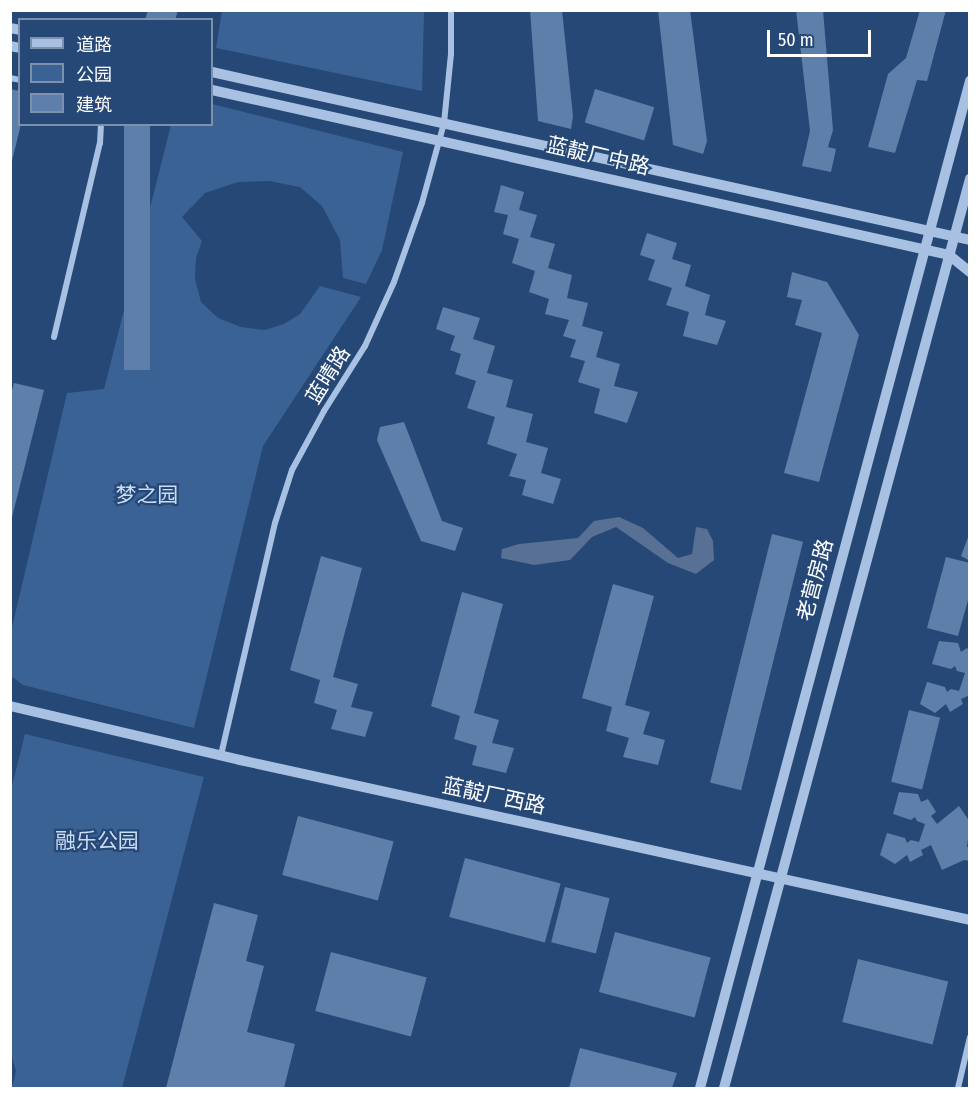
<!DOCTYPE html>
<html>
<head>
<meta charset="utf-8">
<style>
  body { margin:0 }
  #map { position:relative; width:980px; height:1099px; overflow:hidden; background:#264877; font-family:"Fira Sans Condensed","Noto Sans SC",sans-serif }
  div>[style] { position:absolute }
  .green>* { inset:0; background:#3a6294 }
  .water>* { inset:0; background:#577093 }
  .building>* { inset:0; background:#5e7fa9; transform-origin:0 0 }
  .minor>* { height:6px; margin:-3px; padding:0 3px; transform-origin:3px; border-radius:3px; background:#a8c1e2 }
  .tertiary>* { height:10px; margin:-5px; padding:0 5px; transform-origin:5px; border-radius:5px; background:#a8c1e2 }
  span { translate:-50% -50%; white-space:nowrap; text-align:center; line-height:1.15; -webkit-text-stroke:4.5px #264877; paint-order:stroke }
  .street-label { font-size:21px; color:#fff }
  .park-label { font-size:21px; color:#cadcf2 }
  .frame { position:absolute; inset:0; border:12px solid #fff; pointer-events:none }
  .legend { position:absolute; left:18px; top:18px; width:195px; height:108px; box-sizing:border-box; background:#264877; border:2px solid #7d91ad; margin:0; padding:8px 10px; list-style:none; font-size:18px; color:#fff }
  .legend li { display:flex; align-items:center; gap:12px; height:30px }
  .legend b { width:30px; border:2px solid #7d91ad }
  .scale { position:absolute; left:767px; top:30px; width:104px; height:27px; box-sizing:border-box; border:3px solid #fff; border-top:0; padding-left:8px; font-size:18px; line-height:21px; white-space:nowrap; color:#fff; -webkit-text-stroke:4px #264877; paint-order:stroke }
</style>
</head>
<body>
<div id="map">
  <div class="green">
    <div style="clip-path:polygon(222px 11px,424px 11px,422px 91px,216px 48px)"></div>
    <div style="clip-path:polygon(212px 104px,403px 152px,382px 250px,366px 284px,343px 278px,340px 240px,322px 206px,300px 187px,269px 181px,238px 182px,205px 193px,182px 217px,202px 241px,196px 258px,195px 279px,201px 302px,218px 318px,241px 327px,265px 330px,284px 324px,300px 314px,320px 286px,361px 297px,263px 446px,194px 728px,23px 685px,11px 676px,10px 636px,67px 393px,104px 389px,171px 125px,212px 124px)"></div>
    <div style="clip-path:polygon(25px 734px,204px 777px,122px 1088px,12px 1088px,16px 1071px,10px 1051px,10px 794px)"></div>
  </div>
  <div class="water">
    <div style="clip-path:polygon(619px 517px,643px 528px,678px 558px,692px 554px,696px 527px,707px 529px,713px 541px,714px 560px,696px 574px,668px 563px,616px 527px,592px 537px,570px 560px,534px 565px,501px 558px,502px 549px,519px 544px,578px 538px,594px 521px)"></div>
  </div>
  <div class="building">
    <div style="clip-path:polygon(148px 10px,178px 10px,175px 20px,145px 20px)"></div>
    <div style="clip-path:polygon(530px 10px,562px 10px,573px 116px,571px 129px,538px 121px)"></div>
    <div style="clip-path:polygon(658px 10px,690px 10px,707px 141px,703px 154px,673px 145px)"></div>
    <div style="clip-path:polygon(796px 10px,823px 10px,833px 130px,828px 147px,836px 149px,831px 172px,802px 166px,810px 131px)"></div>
    <div style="clip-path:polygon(920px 10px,946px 10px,927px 81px,917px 80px,895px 153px,868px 147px,888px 74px,906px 58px)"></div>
    <div style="clip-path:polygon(10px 89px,20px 91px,21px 124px,11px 165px)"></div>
    <div style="left:595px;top:89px;width:62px;height:35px;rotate:17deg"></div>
    <div style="left:124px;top:124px;width:26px;height:246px"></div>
    <div style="clip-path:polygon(501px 185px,524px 192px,519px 210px,537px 215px,530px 237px,555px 244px,548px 268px,572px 275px,567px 298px,588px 303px,582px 326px,603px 332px,596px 357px,620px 364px,614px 386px,638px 392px,627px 423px,594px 413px,600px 389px,578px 382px,585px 361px,570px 357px,576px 340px,563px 336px,569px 320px,545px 314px,549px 299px,529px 292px,535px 271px,512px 263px,519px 239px,503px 234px,508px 215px,494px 212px)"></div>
    <div style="clip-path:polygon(647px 233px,677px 243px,672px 259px,691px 265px,685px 286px,710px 295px,705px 315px,726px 321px,717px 345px,683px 336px,689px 312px,666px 305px,672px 288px,648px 280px,655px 260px,640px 255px)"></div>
    <div style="clip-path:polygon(792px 272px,827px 282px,859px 335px,819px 482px,784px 473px,822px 333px,795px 325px,802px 300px,787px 297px)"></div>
    <div style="clip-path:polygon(443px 307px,480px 318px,473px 339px,495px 346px,487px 373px,513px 380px,506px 407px,533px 414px,526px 442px,548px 448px,541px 473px,561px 479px,553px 504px,522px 495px,526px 480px,509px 476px,517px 454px,487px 444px,495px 417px,467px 408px,476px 381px,455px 374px,461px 354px,450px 350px,455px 336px,436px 329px)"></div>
    <div style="clip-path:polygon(14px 383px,44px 390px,11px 521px,10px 398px)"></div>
    <div style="clip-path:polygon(404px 422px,442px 521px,463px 528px,455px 551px,421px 541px,377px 440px,380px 427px)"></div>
    <div style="clip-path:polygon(970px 532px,970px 561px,961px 556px)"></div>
    <div style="left:772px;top:534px;width:32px;height:256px;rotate:14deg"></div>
    <div style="clip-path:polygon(321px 556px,362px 568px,333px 677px,358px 684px,351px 707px,373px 712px,365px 737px,331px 729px,337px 710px,314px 703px,320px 680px,290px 670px)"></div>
    <div style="clip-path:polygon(946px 557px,970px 563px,970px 593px,958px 636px,927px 628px)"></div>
    <div style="clip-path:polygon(613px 584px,654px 596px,625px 705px,650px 712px,643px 734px,665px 740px,658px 765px,623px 757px,629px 738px,606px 731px,612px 707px,582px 698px)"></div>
    <div style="clip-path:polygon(462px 592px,503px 604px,474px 713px,499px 720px,492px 743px,514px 748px,506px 773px,472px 765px,477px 746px,454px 739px,460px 716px,431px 706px)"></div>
    <div style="clip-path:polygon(939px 641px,958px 643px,961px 652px,967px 648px,970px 651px,970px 695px,961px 699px,963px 704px,950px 712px,946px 704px,935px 713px,920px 704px,927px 682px,945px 687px,947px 692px,951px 689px,959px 691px,965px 673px,957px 671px,955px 666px,951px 669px,932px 664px)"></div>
    <div style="left:909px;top:710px;width:32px;height:74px;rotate:14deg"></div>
    <div style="clip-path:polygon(899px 792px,918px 794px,921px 802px,928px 799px,936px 812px,931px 816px,937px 824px,959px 806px,970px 822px,967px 847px,970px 847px,970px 861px,964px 860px,942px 870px,931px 845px,921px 850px,923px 855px,910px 862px,907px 855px,895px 864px,880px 855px,887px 833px,905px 838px,907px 843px,911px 840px,919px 842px,925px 824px,917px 821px,915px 817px,911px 820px,893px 814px)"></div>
    <div style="left:298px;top:816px;width:99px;height:61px;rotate:15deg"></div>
    <div style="left:465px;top:858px;width:99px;height:61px;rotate:15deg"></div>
    <div style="left:565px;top:887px;width:46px;height:57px;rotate:14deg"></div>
    <div style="clip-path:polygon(214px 903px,258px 915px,246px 961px,264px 966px,247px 1032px,295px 1044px,284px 1088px,166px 1088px)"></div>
    <div style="left:615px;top:932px;width:99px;height:62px;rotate:15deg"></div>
    <div style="left:331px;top:952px;width:99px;height:61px;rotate:15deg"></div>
    <div style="left:858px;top:959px;width:93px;height:65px;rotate:14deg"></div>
    <div style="clip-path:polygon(580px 1048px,677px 1073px,672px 1088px,569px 1088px)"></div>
  </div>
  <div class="minor">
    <div style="left:10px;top:78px;width:10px;rotate:11deg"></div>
    <div style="left:54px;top:337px;width:199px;rotate:-76.7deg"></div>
    <div style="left:100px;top:143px;width:19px;rotate:-87deg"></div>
    <div style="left:221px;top:755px;width:238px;rotate:-76.9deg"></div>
    <div style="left:275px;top:523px;width:56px;rotate:-72.2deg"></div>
    <div style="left:292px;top:470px;width:67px;rotate:-61.5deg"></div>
    <div style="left:324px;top:411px;width:77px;rotate:-57.8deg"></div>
    <div style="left:365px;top:346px;width:70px;rotate:-65.6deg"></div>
    <div style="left:394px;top:282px;width:84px;rotate:-70.5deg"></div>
    <div style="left:422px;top:203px;width:83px;rotate:-74.6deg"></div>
    <div style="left:444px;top:123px;width:69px;rotate:-84.2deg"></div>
    <div style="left:451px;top:54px;width:44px;rotate:-90deg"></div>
    <div style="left:958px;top:1088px;width:52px;rotate:-76.8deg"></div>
  </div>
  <div class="tertiary">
    <div style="left:10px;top:28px;width:10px;rotate:11deg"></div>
    <div style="left:10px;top:46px;width:10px;rotate:11deg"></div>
    <div style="left:212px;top:72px;width:776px;rotate:12.5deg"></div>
    <div style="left:212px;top:90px;width:755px;rotate:12.62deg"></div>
    <div style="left:949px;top:255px;width:27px;rotate:39deg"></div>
    <div style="left:10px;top:706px;width:236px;rotate:13.2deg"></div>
    <div style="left:240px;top:760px;width:747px;rotate:12.36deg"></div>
    <div style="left:700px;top:1088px;width:1043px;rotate:-74.99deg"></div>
    <div style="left:724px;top:1088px;width:942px;rotate:-74.86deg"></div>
  </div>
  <div class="street-label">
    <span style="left:598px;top:156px;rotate:13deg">蓝靛厂中路</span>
    <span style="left:328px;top:375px;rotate:-58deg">蓝晴路</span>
    <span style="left:815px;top:580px;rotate:-75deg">老营房路</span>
    <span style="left:494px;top:796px;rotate:12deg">蓝靛厂西路</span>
  </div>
  <div class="park-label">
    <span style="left:147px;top:495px">梦之园</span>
    <span style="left:97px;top:841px">融乐公园</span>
  </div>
  <div class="frame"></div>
  <ul class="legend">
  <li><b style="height:8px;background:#a8c1e2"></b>道路</li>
  <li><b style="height:16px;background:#3a6294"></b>公园</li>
  <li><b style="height:16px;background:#5e7fa9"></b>建筑</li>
  </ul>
  <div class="scale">50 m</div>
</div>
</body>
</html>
